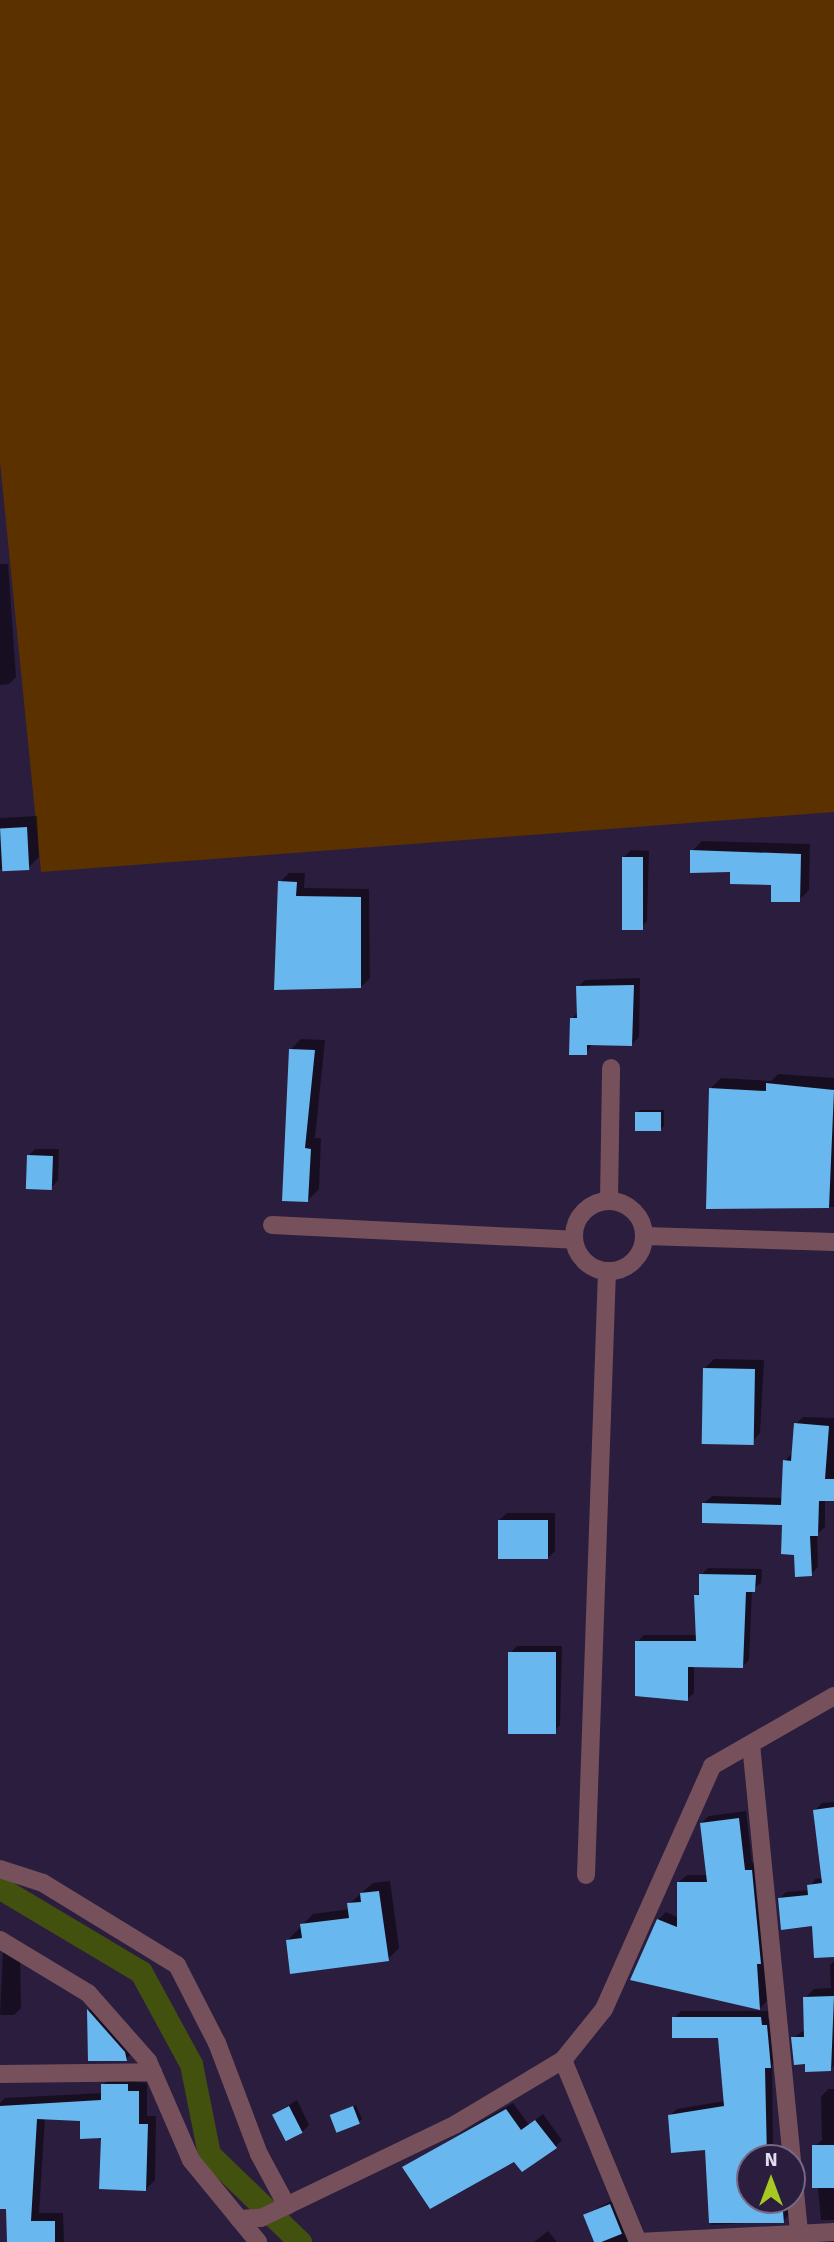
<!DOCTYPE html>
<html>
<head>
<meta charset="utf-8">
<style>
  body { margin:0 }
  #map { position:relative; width:834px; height:2242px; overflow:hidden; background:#2b1d3e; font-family:Signika,sans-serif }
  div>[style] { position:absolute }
  .green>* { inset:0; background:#5b3100 }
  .shadow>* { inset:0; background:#0007 }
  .canal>* { height:23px; margin:-11.5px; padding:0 11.5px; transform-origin:11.5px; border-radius:11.5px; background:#43510e }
  .building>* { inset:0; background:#68b7ef; transform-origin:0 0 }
  .minor>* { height:18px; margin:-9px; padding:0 9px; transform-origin:9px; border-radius:9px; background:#76515b }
  .minor>.ring { margin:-9px; padding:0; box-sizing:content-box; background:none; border:18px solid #76515b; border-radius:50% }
  span { translate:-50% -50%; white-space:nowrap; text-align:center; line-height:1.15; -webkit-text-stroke:7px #2b1d3e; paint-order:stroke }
  .north { position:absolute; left:736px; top:2144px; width:70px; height:70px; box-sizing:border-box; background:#2b1d3e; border:2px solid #756986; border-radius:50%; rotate:0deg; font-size:19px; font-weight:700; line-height:28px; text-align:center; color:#e3dbf2 }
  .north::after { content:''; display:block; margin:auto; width:24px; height:32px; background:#a6c821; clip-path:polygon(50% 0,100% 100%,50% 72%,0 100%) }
</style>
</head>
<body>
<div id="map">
  <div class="green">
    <div style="clip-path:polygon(0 0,834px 0,834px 812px,41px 872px,0 462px)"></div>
  </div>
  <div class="shadow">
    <div style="clip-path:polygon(0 564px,8px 564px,16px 677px,9px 684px,0 685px)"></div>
    <div style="clip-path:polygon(37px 816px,39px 857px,28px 868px,0 869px,0 818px)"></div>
    <div style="clip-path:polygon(702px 841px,810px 844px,809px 890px,799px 900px,773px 883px,732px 871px,692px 851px)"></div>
    <div style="clip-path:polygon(631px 850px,649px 851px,647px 921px,640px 929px,624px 857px)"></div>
    <div style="clip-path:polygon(289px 873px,305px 873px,304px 888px,369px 889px,370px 978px,361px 987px,280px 882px)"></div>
    <div style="clip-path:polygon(640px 978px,639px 1037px,632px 1044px,593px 1043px,586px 1053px,572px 1019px,578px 1012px,578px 987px,585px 980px)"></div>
    <div style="clip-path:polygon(301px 1039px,325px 1040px,315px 1138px,321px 1138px,319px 1189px,308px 1200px,290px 1050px)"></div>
    <div style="clip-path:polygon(778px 1074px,834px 1078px,834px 1207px,708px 1207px,711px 1088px,721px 1078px,771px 1081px)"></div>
    <div style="clip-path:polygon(640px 1110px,664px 1110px,664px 1126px,661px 1129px,637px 1113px)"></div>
    <div style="clip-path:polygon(35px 1149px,59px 1149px,58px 1180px,51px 1188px,28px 1156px)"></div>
    <div style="clip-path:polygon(714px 1359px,764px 1360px,760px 1433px,751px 1443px,704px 1369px)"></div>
    <div style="clip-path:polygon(803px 1417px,834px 1418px,834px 1499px,825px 1500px,825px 1527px,817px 1534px,818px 1567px,811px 1574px,795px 1553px,784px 1523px,704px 1503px,712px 1496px,783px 1498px,785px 1461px,792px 1453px,796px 1424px)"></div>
    <div style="clip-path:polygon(507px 1513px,555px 1513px,555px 1551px,548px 1558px,499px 1520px)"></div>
    <div style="clip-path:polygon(708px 1568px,762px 1569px,761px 1583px,752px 1590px,749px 1660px,742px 1667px,694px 1666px,694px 1693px,687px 1699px,637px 1642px,644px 1635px,698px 1635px,696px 1596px,701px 1591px,701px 1575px)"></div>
    <div style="clip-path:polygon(517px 1646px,562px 1646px,560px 1725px,553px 1733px,510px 1653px)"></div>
    <div style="clip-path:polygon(834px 1802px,834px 1873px,815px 1810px,822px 1803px)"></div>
    <div style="clip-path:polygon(746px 1811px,752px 1863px,759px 1863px,767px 2001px,760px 2008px,658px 1920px,666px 1912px,679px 1918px,679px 1882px,687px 1875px,708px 1875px,701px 1823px,709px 1816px)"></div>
    <div style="clip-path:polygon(834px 1877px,834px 1955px,814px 1924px,779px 1899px,786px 1892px,809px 1890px,815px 1879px)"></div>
    <div style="clip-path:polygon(390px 1881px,399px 1948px,388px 1959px,287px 1941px,313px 1914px,350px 1909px,349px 1904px,373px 1883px)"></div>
    <div style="clip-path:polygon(3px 1951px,20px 1955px,21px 2008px,14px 2015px,0 2015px)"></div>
    <div style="clip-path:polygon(834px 1961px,834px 2065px,831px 2069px,806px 2062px,793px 2038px,806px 2029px,805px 1998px,814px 1989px,831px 1988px,830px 1965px)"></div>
    <div style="clip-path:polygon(95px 2004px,133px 2052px,126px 2059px,90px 2060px,89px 2010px)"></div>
    <div style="clip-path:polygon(681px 2011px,768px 2011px,768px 2019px,774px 2018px,778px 2059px,772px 2065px,773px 2147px,783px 2147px,783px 2158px,750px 2158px,750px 2200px,789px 2200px,790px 2214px,783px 2221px,711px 2225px,707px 2148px,669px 2116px,677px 2109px,725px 2101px,720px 2036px,674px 2018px)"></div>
    <div style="clip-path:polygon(136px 2075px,136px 2082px,147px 2083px,147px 2116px,156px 2116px,155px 2180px,146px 2189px,82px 2119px,45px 2118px,39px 2213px,63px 2213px,64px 2242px,9px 2242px,8px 2208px,0 2207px,0 2103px,5px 2098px,103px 2093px,103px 2085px,112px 2076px)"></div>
    <div style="clip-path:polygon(828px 2089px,834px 2089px,834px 2220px,821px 2220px,814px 2147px,822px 2140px,821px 2097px)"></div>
    <div style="clip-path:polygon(297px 2100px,309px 2125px,302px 2132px,274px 2114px)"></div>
    <div style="clip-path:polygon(513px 2103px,529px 2125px,543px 2114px,562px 2140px,556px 2146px,404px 2167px)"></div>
    <div style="clip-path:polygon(356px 2105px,362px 2119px,359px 2122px,332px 2117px)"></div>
    <div style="clip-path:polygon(617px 2198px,636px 2242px,595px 2242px,585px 2215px)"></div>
    <div style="clip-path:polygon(548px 2231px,557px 2242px,534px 2242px)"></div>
  </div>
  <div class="canal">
    <div style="left:0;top:1888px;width:164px;rotate:30.8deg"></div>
    <div style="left:141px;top:1972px;width:105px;rotate:61.5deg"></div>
    <div style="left:191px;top:2064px;width:92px;rotate:78.7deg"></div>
    <div style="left:209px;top:2154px;width:127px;rotate:44deg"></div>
  </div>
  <div class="building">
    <div style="left:27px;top:827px;width:43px;height:27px;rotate:87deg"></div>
    <div style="clip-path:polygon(690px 850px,801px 854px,800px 902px,771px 902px,771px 885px,730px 884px,730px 872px,690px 873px)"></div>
    <div style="left:622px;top:857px;width:21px;height:73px"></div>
    <div style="clip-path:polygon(278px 881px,297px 882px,296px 896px,361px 897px,361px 988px,274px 990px)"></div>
    <div style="clip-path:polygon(634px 985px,632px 1046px,587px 1045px,587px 1055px,569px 1055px,570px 1018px,577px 1018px,576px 986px)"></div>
    <div style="clip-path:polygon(289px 1049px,315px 1050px,305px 1148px,311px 1149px,308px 1202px,282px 1201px)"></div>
    <div style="clip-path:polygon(766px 1083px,834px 1090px,829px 1208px,706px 1209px,709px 1088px,766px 1091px)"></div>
    <div style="left:635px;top:1112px;width:26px;height:19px"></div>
    <div style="left:27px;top:1155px;width:26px;height:34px;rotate:2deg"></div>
    <div style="left:703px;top:1368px;width:52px;height:76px;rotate:1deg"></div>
    <div style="clip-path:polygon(794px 1423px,829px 1426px,825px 1479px,834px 1479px,834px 1501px,819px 1501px,818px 1536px,810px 1536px,812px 1576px,795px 1577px,794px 1555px,781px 1554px,782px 1525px,702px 1523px,702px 1503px,781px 1505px,783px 1460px,791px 1461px)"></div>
    <div style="left:498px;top:1520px;width:50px;height:39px"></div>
    <div style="clip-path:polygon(699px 1574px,756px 1575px,755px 1592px,746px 1592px,743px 1668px,688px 1667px,688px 1701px,635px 1696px,635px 1641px,696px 1641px,694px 1595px,699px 1595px)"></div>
    <div style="left:508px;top:1652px;width:48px;height:82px"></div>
    <div style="clip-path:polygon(834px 1807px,834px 1957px,814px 1958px,812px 1926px,781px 1930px,778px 1898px,808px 1895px,807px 1885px,822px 1883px,813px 1810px)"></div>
    <div style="clip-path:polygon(739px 1818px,745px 1870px,752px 1870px,761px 1964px,757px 1964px,760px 2010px,630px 1980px,657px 1919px,677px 1927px,677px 1882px,707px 1882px,700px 1823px)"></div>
    <div style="clip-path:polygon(379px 1891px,389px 1961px,290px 1974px,286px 1940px,302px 1938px,300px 1924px,349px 1918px,347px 1903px,361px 1902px,360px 1893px)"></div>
    <div style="clip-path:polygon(834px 1996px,831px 2071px,805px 2072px,805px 2064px,794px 2065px,791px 2037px,804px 2037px,803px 1997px)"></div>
    <div style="clip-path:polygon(87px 2009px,125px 2052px,127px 2061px,88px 2061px)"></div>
    <div style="clip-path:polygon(672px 2017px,761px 2017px,762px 2025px,767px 2025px,771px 2068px,765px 2068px,767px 2158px,750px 2158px,750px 2200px,782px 2200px,784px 2223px,709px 2223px,705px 2150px,671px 2153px,668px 2115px,724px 2106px,718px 2038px,672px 2038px)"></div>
    <div style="clip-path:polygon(101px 2084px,128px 2084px,128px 2091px,139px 2091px,139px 2124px,148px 2124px,146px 2191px,99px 2189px,101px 2138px,80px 2139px,80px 2121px,37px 2119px,31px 2221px,55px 2221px,55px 2242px,7px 2242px,6px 2209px,0 2209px,0 2106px,101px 2100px)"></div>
    <div style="left:289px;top:2106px;width:30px;height:19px;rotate:63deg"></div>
    <div style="left:353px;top:2106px;width:19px;height:25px;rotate:69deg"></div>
    <div style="clip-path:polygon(506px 2109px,521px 2130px,535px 2120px,557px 2148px,522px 2172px,514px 2162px,430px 2209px,402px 2167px)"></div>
    <div style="left:834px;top:2145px;width:43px;height:22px;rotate:90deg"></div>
    <div style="left:610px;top:2204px;width:32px;height:29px;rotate:68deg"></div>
  </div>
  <div class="minor">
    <div style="left:609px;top:1200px;width:132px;rotate:-89.1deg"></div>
    <div class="ring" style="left:574px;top:1201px;width:52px;height:52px"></div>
    <div style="left:272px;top:1225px;width:302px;rotate:2.8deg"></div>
    <div style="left:645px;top:1236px;width:189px;rotate:1.8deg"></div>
    <div style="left:751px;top:1744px;width:500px;rotate:84.38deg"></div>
    <div style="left:0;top:1869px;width:45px;rotate:18deg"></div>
    <div style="left:43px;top:1883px;width:157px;rotate:31.5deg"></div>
    <div style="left:177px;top:1965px;width:88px;rotate:62.9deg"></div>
    <div style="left:217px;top:2043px;width:119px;rotate:69.3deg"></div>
    <div style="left:259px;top:2154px;width:59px;rotate:61.7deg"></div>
    <div style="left:586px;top:1875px;width:604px;rotate:-88.01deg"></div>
    <div style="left:0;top:1940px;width:103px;rotate:31.1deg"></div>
    <div style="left:88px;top:1993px;width:91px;rotate:48.6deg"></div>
    <div style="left:148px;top:2061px;width:108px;rotate:66.5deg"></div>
    <div style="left:191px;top:2160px;width:106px;rotate:50.7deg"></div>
    <div style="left:563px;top:2060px;width:197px;rotate:67.6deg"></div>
    <div style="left:638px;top:2242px;width:196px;rotate:-2.9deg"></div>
    <div style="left:0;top:2074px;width:153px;rotate:-0.7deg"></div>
    <div style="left:239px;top:2219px;width:22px;rotate:-3deg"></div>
    <div style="left:261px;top:2218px;width:216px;rotate:-25.7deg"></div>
    <div style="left:456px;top:2124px;width:125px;rotate:-30.9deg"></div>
    <div style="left:563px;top:2060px;width:65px;rotate:-51.2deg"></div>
    <div style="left:604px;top:2009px;width:266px;rotate:-66deg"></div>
    <div style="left:712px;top:1766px;width:141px;rotate:-29.8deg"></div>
  </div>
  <div class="north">N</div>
</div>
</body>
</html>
